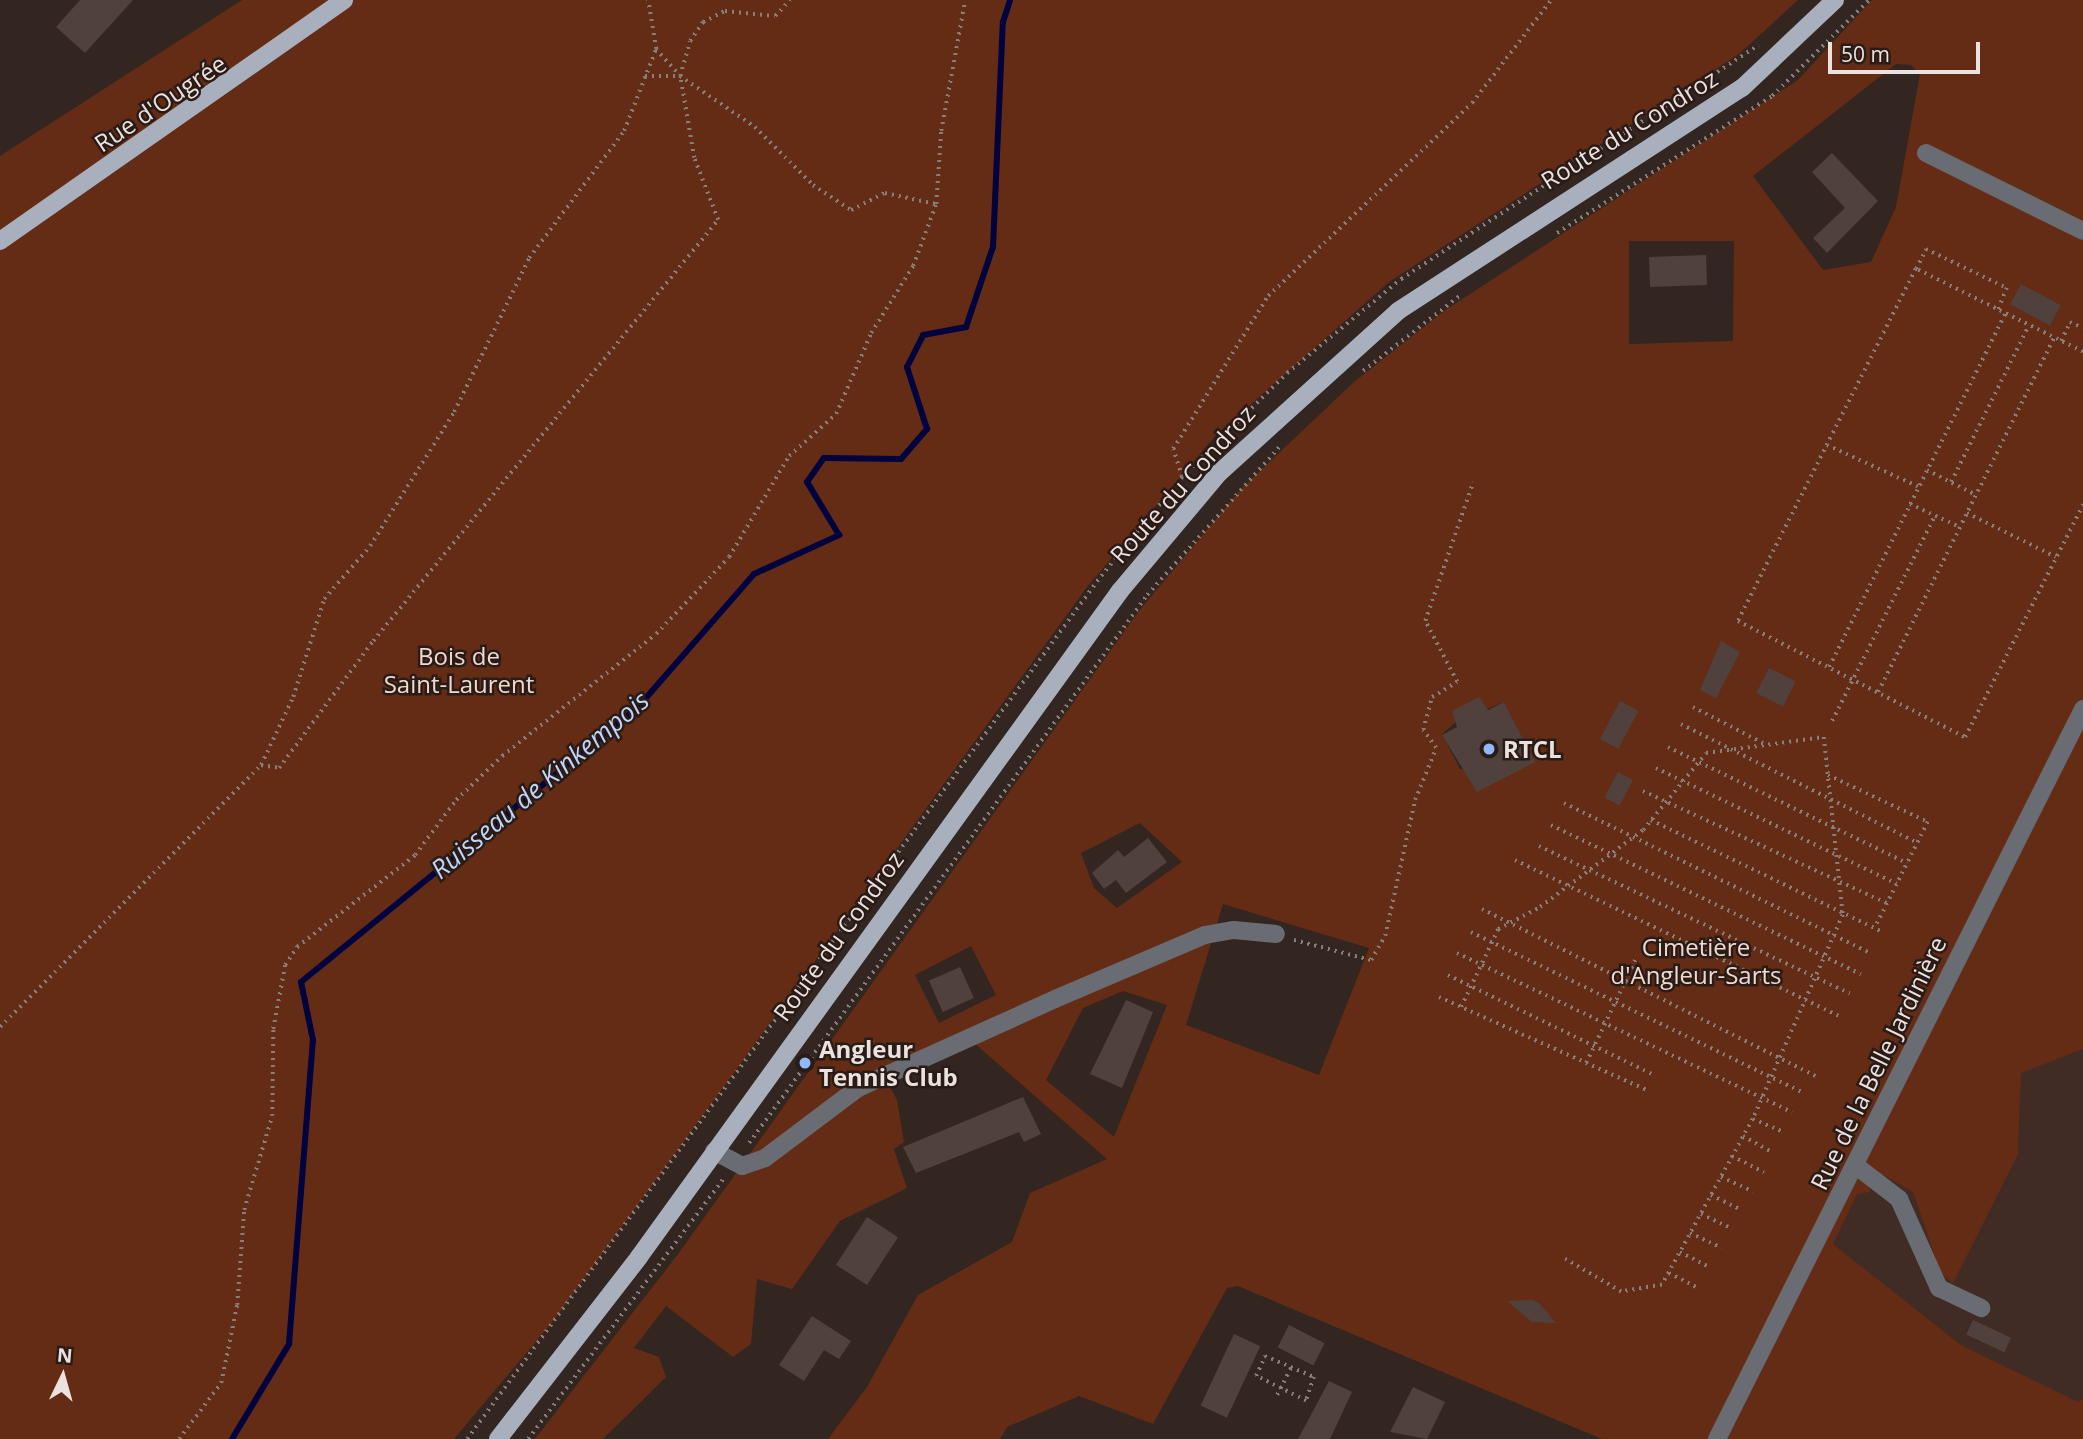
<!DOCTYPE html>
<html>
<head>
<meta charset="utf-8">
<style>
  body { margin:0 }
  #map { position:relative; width:2083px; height:1439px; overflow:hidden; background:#332520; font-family:"Open Sans",sans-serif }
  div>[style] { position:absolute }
  .built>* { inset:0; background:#412c25 }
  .green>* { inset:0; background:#652c15 }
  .stream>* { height:6px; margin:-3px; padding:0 3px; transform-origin:3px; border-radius:3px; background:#00033d }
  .building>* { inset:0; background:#51413c; transform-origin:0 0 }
  .path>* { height:3.5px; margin-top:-1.75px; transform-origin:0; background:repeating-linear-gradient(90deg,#8a7e7a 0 2px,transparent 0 7px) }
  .minor>* { height:18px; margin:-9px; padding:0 9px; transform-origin:9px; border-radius:9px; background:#696c73 }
  .major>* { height:18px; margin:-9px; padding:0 9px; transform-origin:9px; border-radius:9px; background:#a9b0bd }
  .dots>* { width:19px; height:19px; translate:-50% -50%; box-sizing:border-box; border:4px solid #291b16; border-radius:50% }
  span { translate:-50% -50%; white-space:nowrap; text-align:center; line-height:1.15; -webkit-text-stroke:5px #291b16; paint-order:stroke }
  .street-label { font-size:24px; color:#ebe1de }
  .park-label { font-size:24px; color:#efd8d0 }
  .poi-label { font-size:24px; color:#ebe1de; font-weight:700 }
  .left { translate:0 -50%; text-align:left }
  .water-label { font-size:26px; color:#c0d5f9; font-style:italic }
  .north { position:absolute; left:28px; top:1341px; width:70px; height:70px; -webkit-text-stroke:5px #291b16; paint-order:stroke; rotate:5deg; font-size:19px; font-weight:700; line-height:28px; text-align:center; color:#ebe1de }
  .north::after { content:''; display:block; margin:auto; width:24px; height:32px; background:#ebe1de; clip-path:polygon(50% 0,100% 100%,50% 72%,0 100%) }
  .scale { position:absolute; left:1828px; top:42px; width:152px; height:32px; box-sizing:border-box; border:4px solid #ebe1de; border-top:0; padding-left:9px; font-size:21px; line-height:24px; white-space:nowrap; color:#ebe1de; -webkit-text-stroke:5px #291b16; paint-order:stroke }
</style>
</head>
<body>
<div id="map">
  <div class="built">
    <div style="clip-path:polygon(2083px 1049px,2083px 1398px,2078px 1402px,1961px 1345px,1833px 1244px,1857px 1193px,1878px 1172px,1913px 1192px,1940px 1272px,2018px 1154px,2021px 1072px)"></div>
  </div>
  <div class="green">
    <div style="clip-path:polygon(242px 0,1798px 0,1739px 54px,1389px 282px,1216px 435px,1087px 587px,554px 1320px,454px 1439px,0 1439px,0 156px)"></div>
    <div style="clip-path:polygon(evenodd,1872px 0,2083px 0,2083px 1049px,2021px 1073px,2018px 1154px,1953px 1283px,1940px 1272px,1913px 1192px,1879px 1173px,1869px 1192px,1857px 1194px,1833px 1244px,1961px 1345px,2078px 1402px,2083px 1398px,2083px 1439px,1602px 1439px,1238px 1286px,1227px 1288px,1153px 1424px,1079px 1396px,1007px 1427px,1000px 1439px,828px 1439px,867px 1387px,918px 1295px,1012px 1242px,1030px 1193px,1107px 1159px,973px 1042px,886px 1079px,897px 1100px,904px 1142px,894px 1149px,907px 1188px,840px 1221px,792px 1289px,757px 1279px,751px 1344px,733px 1357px,666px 1306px,634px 1348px,659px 1357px,666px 1377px,603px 1439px,535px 1439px,678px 1254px,1139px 611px,1242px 488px,1354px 382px,1444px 311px,1798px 80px,1872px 0,1896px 64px,1911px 65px,1920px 74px,1896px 207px,1871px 262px,1823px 270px,1753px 176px,1896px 64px,1872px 0,1629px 241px,1734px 241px,1733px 341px,1629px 344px,1629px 241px,1872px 0,1504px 702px,1535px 762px,1460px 769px,1442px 734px,1457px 721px,1504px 702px,1872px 0,1140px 823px,1182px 862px,1117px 908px,1094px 888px,1081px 853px,1140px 823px,1872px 0,1223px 904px,1369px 948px,1319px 1075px,1186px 1025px,1223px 904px,1872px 0,971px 946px,996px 995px,939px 1023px,915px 975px,971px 946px,1872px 0,1123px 991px,1167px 1005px,1114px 1137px,1046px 1080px,1083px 1008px,1123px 991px)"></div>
  </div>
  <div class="stream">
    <div style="left:232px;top:1439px;width:111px;rotate:-59deg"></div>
    <div style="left:289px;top:1344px;width:305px;rotate:-85.5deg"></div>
    <div style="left:313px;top:1040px;width:59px;rotate:-101.7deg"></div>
    <div style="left:301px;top:982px;width:435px;rotate:-39.2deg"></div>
    <div style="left:638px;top:707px;width:176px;rotate:-48.9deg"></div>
    <div style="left:754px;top:574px;width:94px;rotate:-24.6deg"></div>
    <div style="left:839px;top:535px;width:62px;rotate:-121.1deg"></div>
    <div style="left:807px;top:482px;width:29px;rotate:-55deg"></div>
    <div style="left:824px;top:458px;width:77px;rotate:0.7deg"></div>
    <div style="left:901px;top:459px;width:40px;rotate:-49deg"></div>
    <div style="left:927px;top:429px;width:65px;rotate:-107.9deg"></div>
    <div style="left:907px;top:367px;width:36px;rotate:-63deg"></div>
    <div style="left:923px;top:335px;width:44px;rotate:-10.5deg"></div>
    <div style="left:966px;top:327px;width:84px;rotate:-71.4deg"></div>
    <div style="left:993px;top:247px;width:225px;rotate:-87.5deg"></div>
    <div style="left:1003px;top:22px;width:23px;rotate:-72deg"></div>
  </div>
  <div class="building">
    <div style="clip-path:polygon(80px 0,133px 0,85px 53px,56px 27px)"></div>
    <div style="clip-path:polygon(1832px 153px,1878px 201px,1827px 253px,1813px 238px,1845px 208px,1812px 172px)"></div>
    <div style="left:1706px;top:255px;width:30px;height:57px;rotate:88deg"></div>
    <div style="left:2021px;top:284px;width:45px;height:23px;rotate:28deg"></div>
    <div style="clip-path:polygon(1721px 641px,1740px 652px,1716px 698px,1700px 690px)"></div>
    <div style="left:1769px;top:668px;width:30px;height:28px;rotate:27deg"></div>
    <div style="clip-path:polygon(1479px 697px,1488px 710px,1504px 702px,1535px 762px,1477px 792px,1442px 735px,1457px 727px,1452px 711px)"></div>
    <div style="left:1620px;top:701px;width:21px;height:43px;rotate:28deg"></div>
    <div style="left:1618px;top:772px;width:17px;height:29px;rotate:28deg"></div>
    <div style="clip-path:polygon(1148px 838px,1167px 862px,1126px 893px,1116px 880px,1104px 889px,1092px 873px,1118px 850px,1124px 857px)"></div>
    <div style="left:960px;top:967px;width:34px;height:34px;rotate:66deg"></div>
    <div style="clip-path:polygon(1126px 1000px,1153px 1012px,1122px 1088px,1090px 1074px)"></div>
    <div style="clip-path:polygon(1023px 1097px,1041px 1134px,1024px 1142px,1019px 1132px,916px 1173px,903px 1147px)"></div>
    <div style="left:867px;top:1217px;width:37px;height:57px;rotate:33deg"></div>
    <div style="clip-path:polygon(1533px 1300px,1540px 1304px,1556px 1323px,1532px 1322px,1507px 1301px)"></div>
    <div style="clip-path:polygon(812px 1316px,851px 1341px,839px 1359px,824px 1350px,804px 1381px,779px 1365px)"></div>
    <div style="left:1973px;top:1320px;width:42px;height:16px;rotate:25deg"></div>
    <div style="left:1289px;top:1325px;width:40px;height:25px;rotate:27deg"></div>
    <div style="left:1234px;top:1334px;width:29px;height:79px;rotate:25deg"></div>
    <div style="clip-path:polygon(1329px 1381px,1352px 1392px,1330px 1439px,1298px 1439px)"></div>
    <div style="clip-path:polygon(1413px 1387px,1445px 1402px,1427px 1439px,1390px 1432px)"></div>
  </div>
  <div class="path">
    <div style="left:656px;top:49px;width:36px;rotate:48deg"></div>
    <div style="left:680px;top:76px;width:91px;rotate:34.2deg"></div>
    <div style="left:755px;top:127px;width:82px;rotate:45deg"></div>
    <div style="left:813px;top:185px;width:45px;rotate:33.3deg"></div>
    <div style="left:851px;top:210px;width:38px;rotate:-27deg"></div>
    <div style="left:885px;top:193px;width:52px;rotate:12.2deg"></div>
    <div style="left:645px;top:76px;width:35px"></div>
    <div style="left:1557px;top:233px;width:255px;rotate:-32.5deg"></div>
    <div style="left:1772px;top:96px;width:136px;rotate:-44.7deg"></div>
    <div style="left:1916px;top:269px;width:22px;rotate:-63deg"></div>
    <div style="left:1926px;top:249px;width:90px;rotate:25.7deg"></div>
    <div style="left:2007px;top:288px;width:24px;rotate:112deg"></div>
    <div style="left:2061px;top:341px;width:21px;rotate:-65deg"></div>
    <div style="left:2070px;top:322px;width:14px;rotate:25deg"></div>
    <div style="left:2083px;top:352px;width:186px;rotate:-153.6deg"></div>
    <div style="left:1916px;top:269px;width:394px;rotate:116.8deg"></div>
    <div style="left:1738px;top:621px;width:255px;rotate:27.1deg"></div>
    <div style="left:1965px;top:737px;width:261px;rotate:-63.1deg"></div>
    <div style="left:1363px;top:371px;width:125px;rotate:-37.9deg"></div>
    <div style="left:1827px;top:445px;width:101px;rotate:24.5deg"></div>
    <div style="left:1927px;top:470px;width:55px;rotate:27deg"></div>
    <div style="left:1182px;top:477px;width:29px;rotate:-108deg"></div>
    <div style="left:1173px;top:449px;width:180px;rotate:-58.2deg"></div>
    <div style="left:1268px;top:296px;width:281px;rotate:-43.4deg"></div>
    <div style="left:1472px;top:103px;width:130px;rotate:-52.5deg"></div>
    <div style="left:1951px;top:482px;width:175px;rotate:-63.6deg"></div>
    <div style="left:1910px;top:504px;width:55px;rotate:24.7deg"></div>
    <div style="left:1967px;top:513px;width:99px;rotate:26.3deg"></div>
    <div style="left:1829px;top:667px;width:394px;rotate:-63.5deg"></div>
    <div style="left:1878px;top:692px;width:395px;rotate:-63.6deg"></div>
    <div style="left:1693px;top:707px;width:81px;rotate:27.2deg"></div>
    <div style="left:1832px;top:721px;width:230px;rotate:-63.4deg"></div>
    <div style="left:1681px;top:724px;width:265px;rotate:26.7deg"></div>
    <div style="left:1668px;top:747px;width:266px;rotate:25.9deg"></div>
    <div style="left:261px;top:765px;width:18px;rotate:9deg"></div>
    <div style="left:279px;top:768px;width:158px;rotate:-53.5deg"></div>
    <div style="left:373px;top:641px;width:544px;rotate:-50.67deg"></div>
    <div style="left:718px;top:220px;width:66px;rotate:-111.2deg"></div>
    <div style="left:694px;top:158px;width:83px;rotate:-99.7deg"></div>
    <div style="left:680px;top:76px;width:36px;rotate:-74deg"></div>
    <div style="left:690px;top:41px;width:23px;rotate:-56deg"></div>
    <div style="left:703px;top:22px;width:25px;rotate:-27deg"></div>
    <div style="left:725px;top:11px;width:50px;rotate:5.7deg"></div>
    <div style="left:775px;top:16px;width:22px;rotate:-47deg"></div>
    <div style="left:1656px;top:768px;width:267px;rotate:25.7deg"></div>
    <div style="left:1828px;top:775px;width:110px;rotate:25.2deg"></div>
    <div style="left:1928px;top:822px;width:119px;rotate:116.6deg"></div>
    <div style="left:1643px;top:791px;width:268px;rotate:24.7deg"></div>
    <div style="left:1564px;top:803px;width:341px;rotate:26.1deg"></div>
    <div style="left:1651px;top:820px;width:255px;rotate:25.8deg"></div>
    <div style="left:1551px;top:825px;width:344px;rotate:25.7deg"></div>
    <div style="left:1539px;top:846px;width:344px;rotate:25.4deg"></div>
    <div style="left:1515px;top:860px;width:362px;rotate:25.7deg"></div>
    <div style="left:1482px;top:909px;width:373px;rotate:26.6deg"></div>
    <div style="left:1471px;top:932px;width:368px;rotate:25.8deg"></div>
    <div style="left:1294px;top:940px;width:80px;rotate:14.6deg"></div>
    <div style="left:1371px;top:960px;width:28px;rotate:-60deg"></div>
    <div style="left:1385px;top:936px;width:139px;rotate:-77.6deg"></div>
    <div style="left:1415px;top:800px;width:56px;rotate:-68deg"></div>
    <div style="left:1436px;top:748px;width:22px;rotate:-126deg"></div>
    <div style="left:1423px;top:730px;width:34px;rotate:-75deg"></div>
    <div style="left:1432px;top:697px;width:29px;rotate:-31deg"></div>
    <div style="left:1457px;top:682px;width:69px;rotate:-117.7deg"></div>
    <div style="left:1425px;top:621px;width:147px;rotate:-70.9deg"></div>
    <div style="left:1457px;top:953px;width:371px;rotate:25.4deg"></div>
    <div style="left:1448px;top:975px;width:229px;rotate:25.9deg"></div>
    <div style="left:1439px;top:997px;width:228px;rotate:24.1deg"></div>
    <div style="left:1461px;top:1007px;width:86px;rotate:-64.6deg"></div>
    <div style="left:1498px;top:929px;width:47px;rotate:-27.6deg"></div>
    <div style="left:1540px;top:907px;width:129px;rotate:-36.8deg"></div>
    <div style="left:1643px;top:830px;width:99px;rotate:-50.7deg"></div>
    <div style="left:1706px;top:753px;width:119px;rotate:-7.7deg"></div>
    <div style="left:1824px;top:737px;width:179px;rotate:83.9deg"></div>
    <div style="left:1843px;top:915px;width:223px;rotate:113.8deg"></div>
    <div style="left:1753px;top:1119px;width:189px;rotate:118.7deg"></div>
    <div style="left:1662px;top:1285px;width:42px;rotate:170.3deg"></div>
    <div style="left:1621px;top:1292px;width:67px;rotate:-149.6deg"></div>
    <div style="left:0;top:1027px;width:370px;rotate:-45.1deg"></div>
    <div style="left:261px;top:765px;width:75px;rotate:-64.8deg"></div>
    <div style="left:293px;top:697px;width:103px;rotate:-72.4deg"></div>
    <div style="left:324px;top:599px;width:70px;rotate:-49deg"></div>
    <div style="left:370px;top:546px;width:158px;rotate:-57.9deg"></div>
    <div style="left:454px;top:412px;width:171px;rotate:-64deg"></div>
    <div style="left:529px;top:258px;width:159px;rotate:-53.2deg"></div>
    <div style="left:624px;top:131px;width:88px;rotate:-68.7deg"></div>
    <div style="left:656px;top:49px;width:50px;rotate:-99.3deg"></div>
    <div style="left:1586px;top:1063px;width:119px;rotate:-64.5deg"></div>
    <div style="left:1753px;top:1119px;width:33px;rotate:23deg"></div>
    <div style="left:1743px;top:1136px;width:33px;rotate:29deg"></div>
    <div style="left:749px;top:1143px;width:677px;rotate:-54.01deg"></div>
    <div style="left:1147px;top:595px;width:200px;rotate:-48.2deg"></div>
    <div style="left:1732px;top:1156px;width:36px;rotate:27deg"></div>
    <div style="left:1721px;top:1177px;width:35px;rotate:24deg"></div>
    <div style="left:1711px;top:1195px;width:34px;rotate:26deg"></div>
    <div style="left:1701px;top:1214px;width:35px;rotate:25deg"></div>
    <div style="left:1690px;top:1233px;width:35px;rotate:25deg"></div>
    <div style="left:1680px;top:1252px;width:34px;rotate:27deg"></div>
    <div style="left:1669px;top:1273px;width:34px;rotate:27deg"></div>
    <div style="left:1265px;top:1356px;width:53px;rotate:23.2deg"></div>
    <div style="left:1314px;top:1377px;width:25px;rotate:108deg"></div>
    <div style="left:1306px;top:1401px;width:56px;rotate:-153.4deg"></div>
    <div style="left:1256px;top:1376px;width:22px;rotate:-66deg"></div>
    <div style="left:1277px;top:1395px;width:33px;rotate:-63deg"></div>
    <div style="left:179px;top:1439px;width:70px;rotate:-53.1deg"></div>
    <div style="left:221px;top:1383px;width:80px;rotate:-78.4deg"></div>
    <div style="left:237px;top:1305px;width:95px;rotate:-85.8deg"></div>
    <div style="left:244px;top:1210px;width:98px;rotate:-73.4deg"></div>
    <div style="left:272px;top:1116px;width:87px;rotate:-89.3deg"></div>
    <div style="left:273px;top:1029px;width:65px;rotate:-79.4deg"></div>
    <div style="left:285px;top:965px;width:22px;rotate:-56deg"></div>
    <div style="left:297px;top:947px;width:150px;rotate:-37.9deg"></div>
    <div style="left:415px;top:855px;width:69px;rotate:-53.3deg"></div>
    <div style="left:456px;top:800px;width:64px;rotate:-43.7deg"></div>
    <div style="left:502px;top:756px;width:196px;rotate:-38.4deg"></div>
    <div style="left:656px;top:634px;width:106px;rotate:-46.5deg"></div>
    <div style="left:729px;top:557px;width:117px;rotate:-59.3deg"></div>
    <div style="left:789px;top:456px;width:63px;rotate:-41.8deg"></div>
    <div style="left:836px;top:414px;width:88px;rotate:-66.6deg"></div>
    <div style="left:871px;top:333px;width:79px;rotate:-57.9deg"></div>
    <div style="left:913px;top:266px;width:66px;rotate:-69.6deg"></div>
    <div style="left:936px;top:204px;width:73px;rotate:-86.1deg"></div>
    <div style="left:941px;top:131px;width:133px;rotate:-79.6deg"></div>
    <div style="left:467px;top:1439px;width:1071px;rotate:-53.7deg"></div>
    <div style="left:1101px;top:576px;width:128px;rotate:-50.7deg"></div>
    <div style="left:1182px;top:477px;width:148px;rotate:-44.7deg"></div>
    <div style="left:1287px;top:373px;width:148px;rotate:-39.5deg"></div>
    <div style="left:1401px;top:279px;width:427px;rotate:-33.2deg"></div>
    <div style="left:528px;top:1439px;width:326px;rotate:-53.1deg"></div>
  </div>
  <div class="minor">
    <div style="left:1926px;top:153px;width:175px;rotate:26.4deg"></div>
    <div style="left:714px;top:1151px;width:32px;rotate:28deg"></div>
    <div style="left:742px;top:1166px;width:24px;rotate:-19deg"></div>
    <div style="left:765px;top:1158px;width:116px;rotate:-37deg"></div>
    <div style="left:858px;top:1088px;width:216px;rotate:-24.3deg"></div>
    <div style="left:1055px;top:999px;width:163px;rotate:-23.1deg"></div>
    <div style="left:1205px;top:935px;width:29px;rotate:-10deg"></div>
    <div style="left:1234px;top:930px;width:42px;rotate:5.4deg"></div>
    <div style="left:1855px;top:1165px;width:56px;rotate:37.7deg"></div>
    <div style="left:1899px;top:1199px;width:98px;rotate:65.8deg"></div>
    <div style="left:1939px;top:1288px;width:47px;rotate:25.5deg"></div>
    <div style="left:1717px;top:1439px;width:817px;rotate:-63.37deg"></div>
  </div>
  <div class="major">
    <div style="left:0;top:241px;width:420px;rotate:-35deg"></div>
    <div style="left:498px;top:1439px;width:230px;rotate:-52.2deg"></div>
    <div style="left:639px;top:1257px;width:822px;rotate:-54.16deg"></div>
    <div style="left:1120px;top:591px;width:154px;rotate:-50deg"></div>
    <div style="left:1219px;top:473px;width:241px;rotate:-42.1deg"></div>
    <div style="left:1398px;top:311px;width:410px;rotate:-33deg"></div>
    <div style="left:1742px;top:88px;width:128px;rotate:-43.4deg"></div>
  </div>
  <div class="dots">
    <div style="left:1489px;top:749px;background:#91b8fd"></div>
    <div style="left:805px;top:1063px;background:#91b8fd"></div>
  </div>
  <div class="street-label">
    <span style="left:160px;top:103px;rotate:-34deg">Rue d'Ougrée</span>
    <span style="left:1629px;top:129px;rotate:-32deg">Route du Condroz</span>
    <span style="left:1182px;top:484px;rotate:-48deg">Route du Condroz</span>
    <span style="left:838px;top:936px;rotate:-54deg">Route du Condroz</span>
    <span style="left:1878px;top:1063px;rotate:-64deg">Rue de la Belle Jardinière</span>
  </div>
  <div class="park-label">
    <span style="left:459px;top:670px">Bois de<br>Saint-Laurent</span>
    <span style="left:1696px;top:961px">Cimetière<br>d'Angleur-Sarts</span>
  </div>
  <div class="poi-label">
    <span class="left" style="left:1503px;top:749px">RTCL</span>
    <span class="left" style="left:819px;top:1063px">Angleur<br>Tennis Club</span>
  </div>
  <div class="water-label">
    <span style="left:540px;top:785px;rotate:-40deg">Ruisseau de Kinkempois</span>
  </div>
  <div class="north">N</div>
  <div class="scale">50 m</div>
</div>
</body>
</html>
